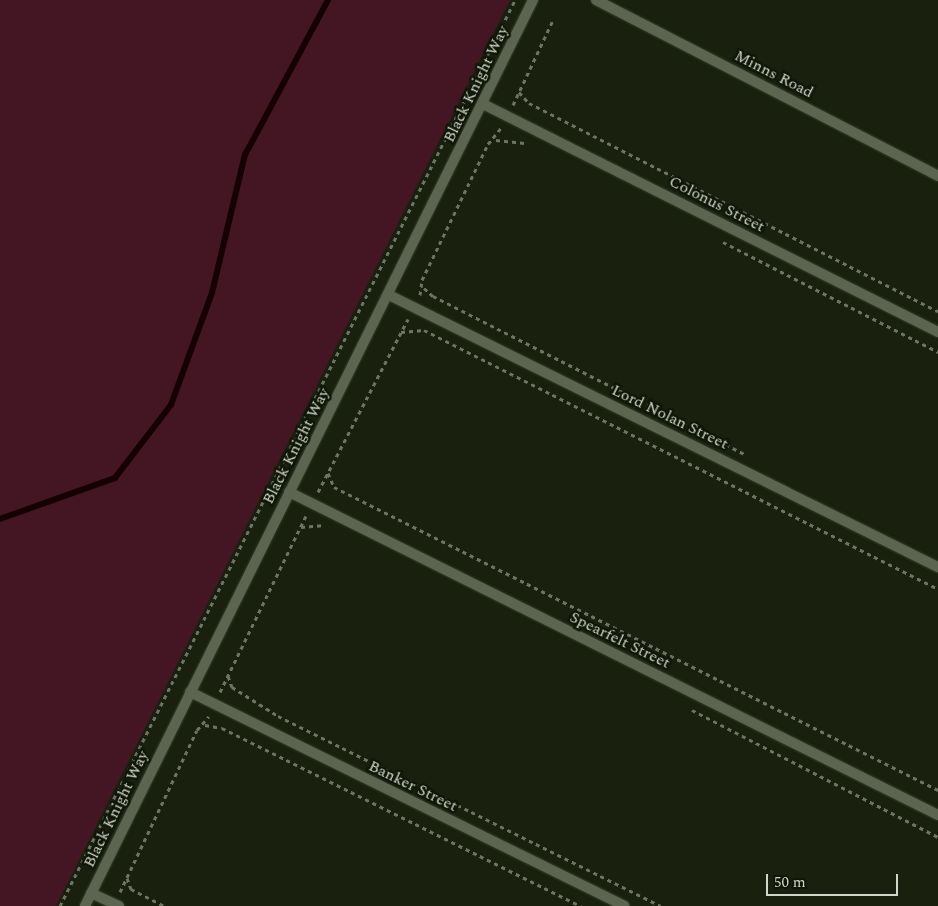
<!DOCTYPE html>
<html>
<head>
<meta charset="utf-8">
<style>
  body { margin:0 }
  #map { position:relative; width:938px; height:906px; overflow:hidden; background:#19200e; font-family:Spectral,serif }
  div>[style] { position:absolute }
  .green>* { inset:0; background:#441623 }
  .stream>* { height:5.5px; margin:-2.75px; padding:0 2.75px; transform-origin:2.75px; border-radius:2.75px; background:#150003 }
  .path>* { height:3px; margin-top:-1.5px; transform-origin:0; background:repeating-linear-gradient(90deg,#6e7465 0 4px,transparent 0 8px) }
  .roads { filter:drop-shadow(0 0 1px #363d2c) drop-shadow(0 0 1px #363d2c) }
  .street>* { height:10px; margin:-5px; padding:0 5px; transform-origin:5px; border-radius:5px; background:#5c6550 }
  span { translate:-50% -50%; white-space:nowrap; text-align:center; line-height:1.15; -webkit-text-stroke:5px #101606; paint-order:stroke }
  .street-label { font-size:16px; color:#d1d6cb }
  .scale { position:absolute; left:766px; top:874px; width:132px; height:22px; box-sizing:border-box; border:2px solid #d1d6cb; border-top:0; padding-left:6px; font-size:15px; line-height:18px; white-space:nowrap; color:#d1d6cb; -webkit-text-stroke:4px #101606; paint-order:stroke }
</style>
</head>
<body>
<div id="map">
  <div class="green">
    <div style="clip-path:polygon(0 0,510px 0,56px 906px,0 906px)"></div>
  </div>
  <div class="stream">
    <div style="left:0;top:519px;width:122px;rotate:-19.6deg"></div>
    <div style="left:115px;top:478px;width:92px;rotate:-52.5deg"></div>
    <div style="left:171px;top:405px;width:119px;rotate:-69.9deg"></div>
    <div style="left:212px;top:293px;width:142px;rotate:-76.6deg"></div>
    <div style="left:245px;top:155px;width:176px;rotate:-61.8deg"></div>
  </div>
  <div class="path">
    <div style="left:519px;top:92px;width:15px;rotate:48deg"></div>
    <div style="left:529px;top:103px;width:459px;rotate:27deg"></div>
    <div style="left:513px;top:105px;width:94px;rotate:-64.8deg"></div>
    <div style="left:496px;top:140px;width:31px;rotate:6deg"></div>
    <div style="left:723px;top:242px;width:242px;rotate:27.1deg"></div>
    <div style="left:424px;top:288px;width:12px;rotate:42deg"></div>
    <div style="left:433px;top:296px;width:350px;rotate:26.9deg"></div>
    <div style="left:420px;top:295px;width:15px;rotate:-82deg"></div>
    <div style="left:422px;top:280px;width:151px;rotate:-64.1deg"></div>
    <div style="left:488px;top:144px;width:22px;rotate:-51deg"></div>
    <div style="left:401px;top:332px;width:23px;rotate:-5deg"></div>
    <div style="left:424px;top:330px;width:576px;rotate:26.74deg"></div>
    <div style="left:328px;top:473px;width:15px;rotate:67deg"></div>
    <div style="left:334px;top:487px;width:676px;rotate:26.64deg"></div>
    <div style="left:318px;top:492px;width:195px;rotate:-62.5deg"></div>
    <div style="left:301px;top:527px;width:21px;rotate:-5deg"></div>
    <div style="left:228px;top:676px;width:12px;rotate:70deg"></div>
    <div style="left:232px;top:687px;width:54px;rotate:32.2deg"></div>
    <div style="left:278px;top:716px;width:427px;rotate:26.4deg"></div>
    <div style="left:220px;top:692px;width:196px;rotate:-64deg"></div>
    <div style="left:692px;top:710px;width:277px;rotate:27.3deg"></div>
    <div style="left:205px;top:725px;width:17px;rotate:10deg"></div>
    <div style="left:222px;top:728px;width:401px;rotate:26.4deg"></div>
    <div style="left:127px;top:878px;width:12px;rotate:70deg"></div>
    <div style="left:131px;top:889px;width:37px;rotate:27deg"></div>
    <div style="left:120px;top:892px;width:179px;rotate:-64.6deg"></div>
    <div style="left:197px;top:730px;width:18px;rotate:-49deg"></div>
    <div style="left:60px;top:906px;width:1014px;rotate:-63.33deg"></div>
  </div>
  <div class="roads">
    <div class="street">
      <div style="left:596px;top:0;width:385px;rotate:27.2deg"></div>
      <div style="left:483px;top:104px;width:509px;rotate:26.62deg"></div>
      <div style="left:389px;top:295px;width:613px;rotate:26.36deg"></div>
      <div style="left:289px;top:492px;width:725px;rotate:26.46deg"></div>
      <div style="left:190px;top:692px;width:484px;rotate:26.2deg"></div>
      <div style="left:91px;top:893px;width:31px;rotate:25deg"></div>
      <div style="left:85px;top:906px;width:1011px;rotate:-63.69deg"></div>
    </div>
  </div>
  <div class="street-label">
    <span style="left:774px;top:74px;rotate:27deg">Minns Road</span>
    <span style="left:476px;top:84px;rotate:-64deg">Black Knight Way</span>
    <span style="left:717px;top:204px;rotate:27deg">Colonus Street</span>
    <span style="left:670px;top:417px;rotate:26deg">Lord Nolan Street</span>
    <span style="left:296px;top:446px;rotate:-63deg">Black Knight Way</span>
    <span style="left:620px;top:640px;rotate:26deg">Spearfelt Street</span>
    <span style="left:413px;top:786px;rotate:26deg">Banker Street</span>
    <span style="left:116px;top:809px;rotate:-64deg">Black Knight Way</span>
  </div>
  <div class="scale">50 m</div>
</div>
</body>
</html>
